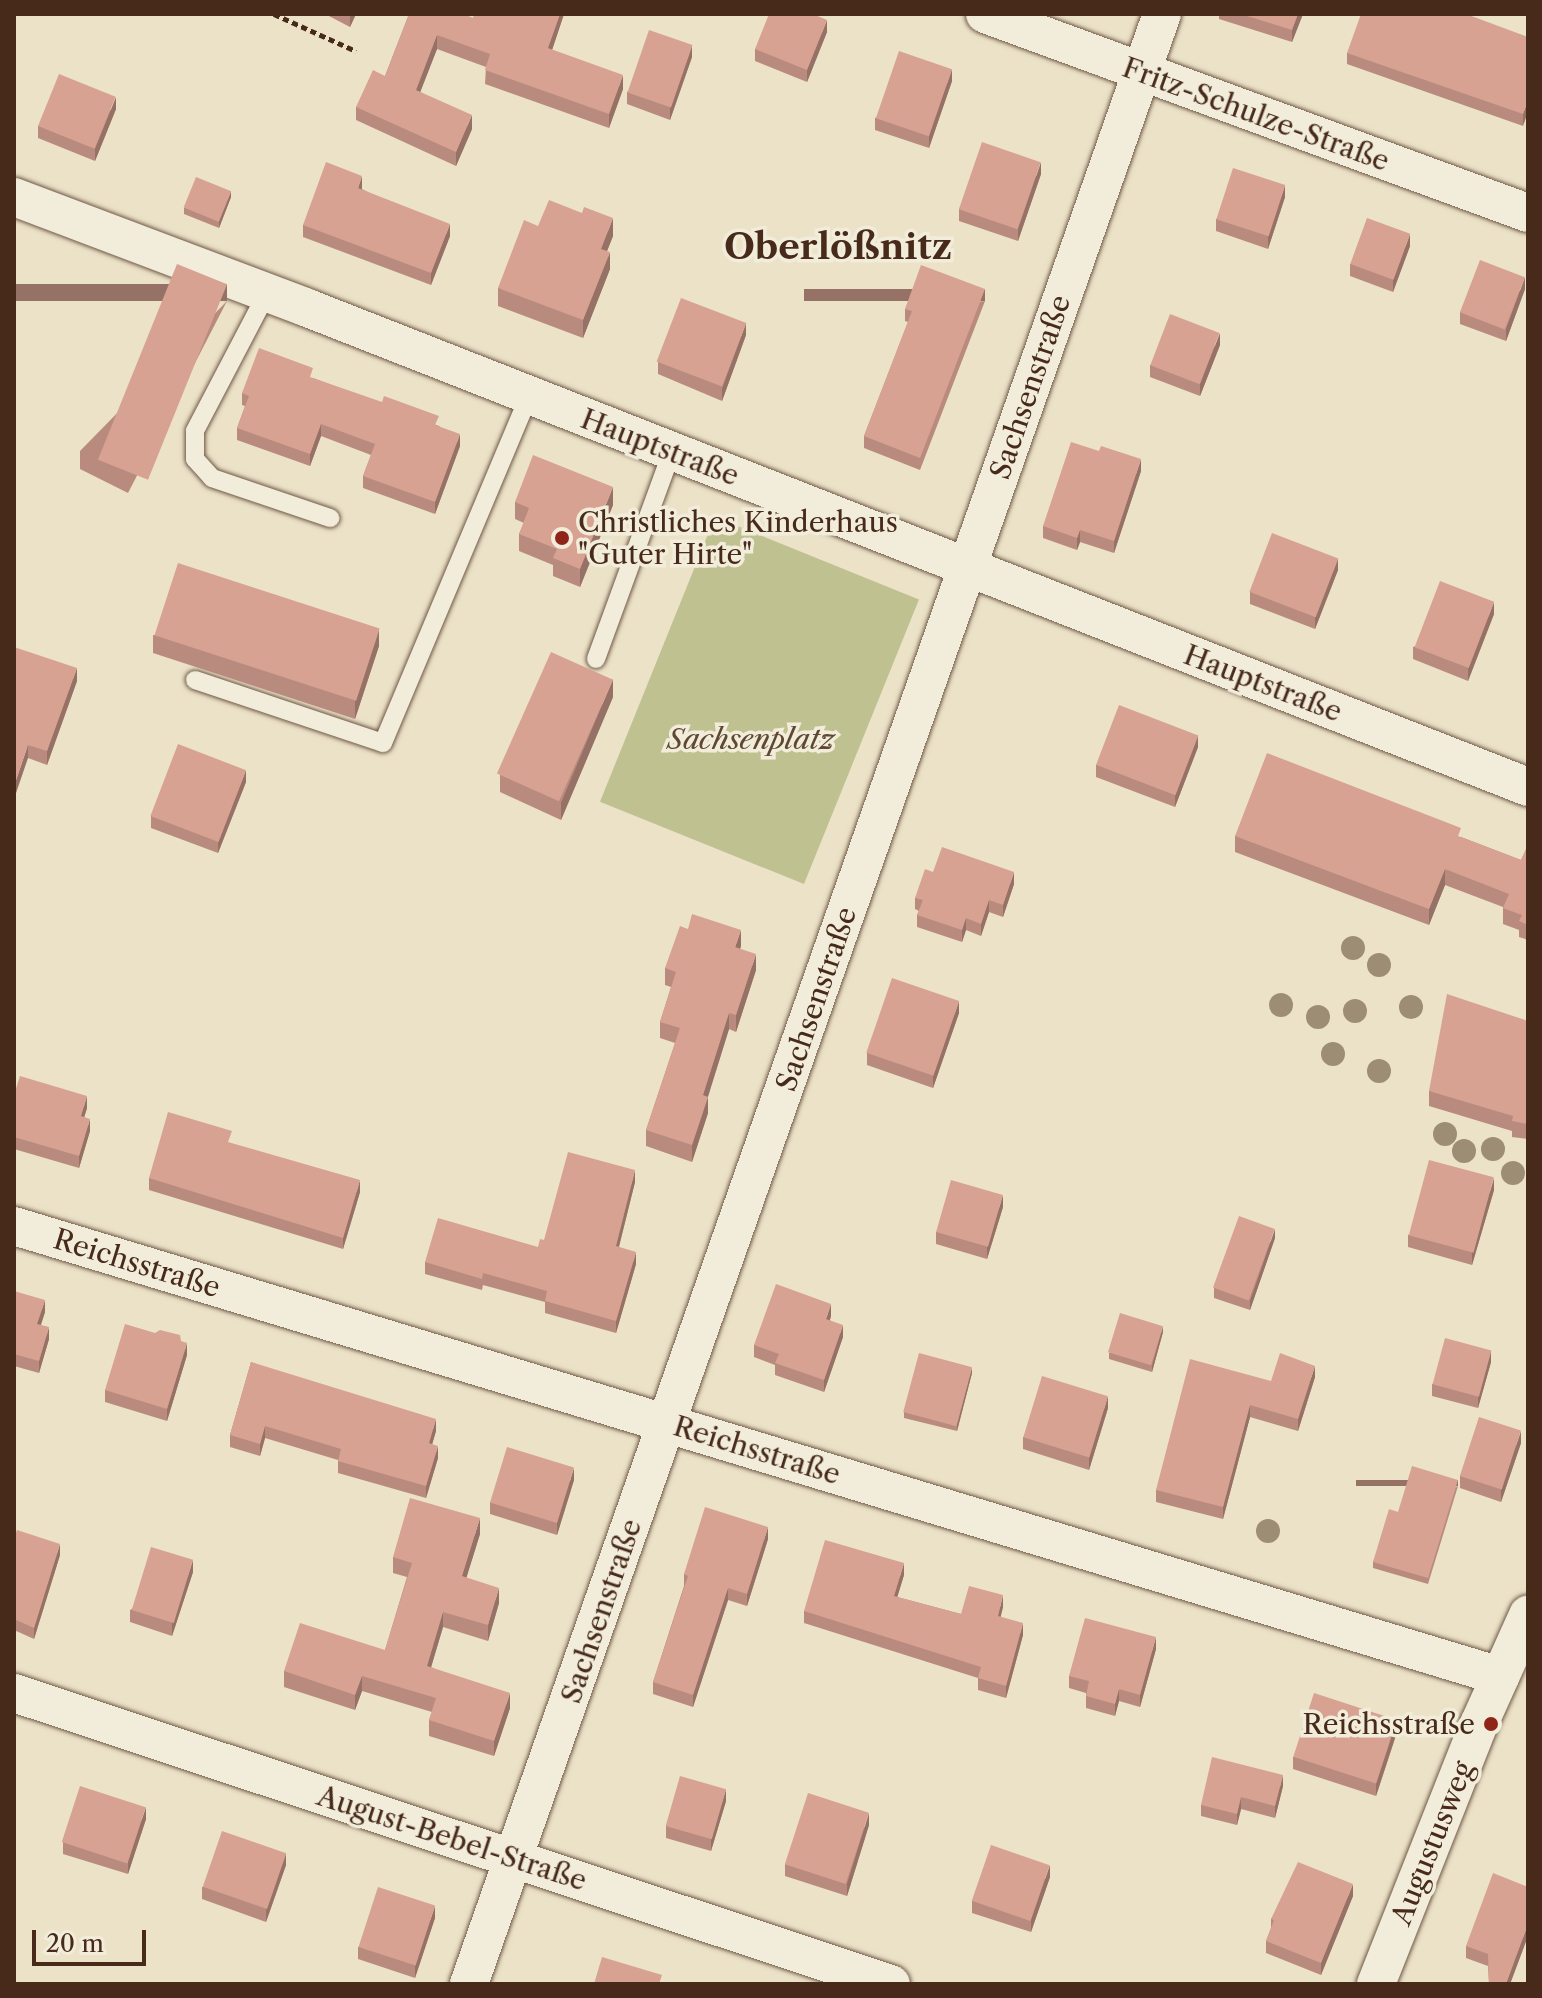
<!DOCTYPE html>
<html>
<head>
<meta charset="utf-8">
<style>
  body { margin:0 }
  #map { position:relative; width:1542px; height:1998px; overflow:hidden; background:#ebe2c8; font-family:"Libre Caslon Text",serif }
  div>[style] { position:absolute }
  .green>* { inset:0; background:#c0c190; transform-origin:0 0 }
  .path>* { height:5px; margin-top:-2.5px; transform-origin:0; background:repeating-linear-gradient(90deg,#472a19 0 6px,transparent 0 10px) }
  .roads { filter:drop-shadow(0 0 2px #705845) drop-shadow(0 0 2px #705845) }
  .service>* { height:18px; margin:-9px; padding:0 9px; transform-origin:9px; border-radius:9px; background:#f2ecdb }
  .minor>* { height:38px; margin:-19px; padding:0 19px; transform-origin:19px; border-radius:19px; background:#f2ecdb }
  .trees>* { width:24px; height:24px; margin:-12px; border-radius:50%; background:#9e8d75 }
  .wall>* { inset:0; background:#b98b7e }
  .shaded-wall>* { inset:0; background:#967166; transform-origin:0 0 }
  .building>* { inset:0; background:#d7a292; transform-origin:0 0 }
  .dots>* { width:22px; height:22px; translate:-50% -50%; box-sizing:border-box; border:4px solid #f2ecdb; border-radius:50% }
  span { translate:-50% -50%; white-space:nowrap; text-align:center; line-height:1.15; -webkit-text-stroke:7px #f2ecdb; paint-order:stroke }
  .street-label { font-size:28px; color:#472a19 }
  .poi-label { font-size:28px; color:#472a19 }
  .left { translate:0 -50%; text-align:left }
  .right { translate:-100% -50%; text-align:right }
  .park-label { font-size:28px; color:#5f4831; font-style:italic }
  .district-label { font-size:36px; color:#472a19; font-weight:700 }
  .frame { position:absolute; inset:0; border:16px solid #472a19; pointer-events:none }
  .scale { position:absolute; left:32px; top:1930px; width:114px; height:36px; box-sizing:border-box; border:4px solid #472a19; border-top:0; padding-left:10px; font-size:24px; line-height:28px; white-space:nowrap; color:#472a19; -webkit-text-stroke:6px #f2ecdb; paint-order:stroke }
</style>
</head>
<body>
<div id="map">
  <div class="green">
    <div style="left:715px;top:517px;width:220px;height:307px;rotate:22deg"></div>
  </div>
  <div class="path">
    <div style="left:274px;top:14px;width:90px;rotate:24.3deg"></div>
  </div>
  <div class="roads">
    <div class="service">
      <div style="left:267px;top:293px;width:156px;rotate:117.6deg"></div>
      <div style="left:195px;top:431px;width:28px;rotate:90deg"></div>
      <div style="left:195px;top:459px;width:25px;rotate:48deg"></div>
      <div style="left:212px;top:478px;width:125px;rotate:18.7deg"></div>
      <div style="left:596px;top:659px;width:221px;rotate:-69.9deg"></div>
      <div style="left:195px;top:680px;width:198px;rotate:18.5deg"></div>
      <div style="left:383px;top:743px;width:377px;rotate:-67.2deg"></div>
    </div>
    <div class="minor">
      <div style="left:985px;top:14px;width:578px;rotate:20.13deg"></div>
      <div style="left:14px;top:197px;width:311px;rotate:20.7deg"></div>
      <div style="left:305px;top:307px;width:1314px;rotate:21.43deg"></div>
      <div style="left:14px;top:1226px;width:1553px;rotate:16.85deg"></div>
      <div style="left:14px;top:1693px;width:924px;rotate:18.36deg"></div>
      <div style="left:469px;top:1984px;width:2088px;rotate:-70.62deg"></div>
      <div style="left:1376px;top:1984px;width:280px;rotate:-68.4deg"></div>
      <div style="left:1479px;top:1724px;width:120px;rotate:-65.8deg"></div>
    </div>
  </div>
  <div class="trees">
    <div style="left:1353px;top:948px"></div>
    <div style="left:1379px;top:965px"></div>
    <div style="left:1281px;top:1005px"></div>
    <div style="left:1411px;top:1007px"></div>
    <div style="left:1355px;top:1011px"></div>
    <div style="left:1318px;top:1017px"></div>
    <div style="left:1333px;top:1054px"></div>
    <div style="left:1379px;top:1071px"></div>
    <div style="left:1445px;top:1134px"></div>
    <div style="left:1493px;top:1149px"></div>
    <div style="left:1464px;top:1151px"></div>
    <div style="left:1513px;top:1173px"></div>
    <div style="left:1268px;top:1531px"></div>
  </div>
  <div class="wall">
    <div style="clip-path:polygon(325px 14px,356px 14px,350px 27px)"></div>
    <div style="clip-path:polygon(409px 14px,473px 18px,475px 14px,564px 14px,552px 50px,623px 89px,609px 128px,485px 84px,486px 67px,437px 49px,420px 92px,472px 129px,456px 166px,356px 120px,356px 107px,385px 76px)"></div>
    <div style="clip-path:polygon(1219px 14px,1303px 14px,1292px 42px,1219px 19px)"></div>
    <div style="clip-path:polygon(827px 32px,807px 82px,755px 61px,755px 49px)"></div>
    <div style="clip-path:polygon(1528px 37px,1523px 126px,1347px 64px,1347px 53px)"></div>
    <div style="clip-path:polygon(692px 57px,670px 120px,627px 104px,627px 92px)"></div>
    <div style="clip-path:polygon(952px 81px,929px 148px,875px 130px,875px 118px)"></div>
    <div style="clip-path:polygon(116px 109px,95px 161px,38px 138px,38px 126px)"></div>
    <div style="clip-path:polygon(1041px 174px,1018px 241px,959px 221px,959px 209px)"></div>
    <div style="clip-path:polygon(362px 188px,362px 189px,450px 236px,431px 285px,303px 237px,303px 225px)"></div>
    <div style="clip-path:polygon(231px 197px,219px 228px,184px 214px,184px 208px)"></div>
    <div style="clip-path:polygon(1285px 197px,1268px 249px,1216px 231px,1216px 219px)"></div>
    <div style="clip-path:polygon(582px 213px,613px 236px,607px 251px,610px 269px,583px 338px,498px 306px,498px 288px,538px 226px)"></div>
    <div style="clip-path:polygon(1410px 246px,1393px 292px,1350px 276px,1350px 264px)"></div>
    <div style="clip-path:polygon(1525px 289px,1506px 341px,1460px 324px,1460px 312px)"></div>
    <div style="clip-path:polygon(227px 301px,128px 493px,80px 469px,80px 451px)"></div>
    <div style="clip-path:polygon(985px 301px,920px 470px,864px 448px,864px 436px,908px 322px,905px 321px,905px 309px)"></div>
    <div style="clip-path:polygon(746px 335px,722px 401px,658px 374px,658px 362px)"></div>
    <div style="clip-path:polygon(1220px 345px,1200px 396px,1150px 377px,1150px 365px)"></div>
    <div style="clip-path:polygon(313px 378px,439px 426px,460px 446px,435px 514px,363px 488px,363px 476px,371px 455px,321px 436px,310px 466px,237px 440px,237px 428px,245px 406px,242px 405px,242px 393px)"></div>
    <div style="clip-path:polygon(1141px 471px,1114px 553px,1080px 542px,1077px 550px,1043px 538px,1043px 526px)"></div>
    <div style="clip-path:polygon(515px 502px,613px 505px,580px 587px,553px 576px,553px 565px,519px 551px,519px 534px,524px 523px,515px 519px)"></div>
    <div style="clip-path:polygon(1338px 570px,1315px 629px,1250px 604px,1250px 592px)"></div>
    <div style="clip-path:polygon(1494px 614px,1468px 681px,1413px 659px,1413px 647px)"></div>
    <div style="clip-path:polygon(153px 635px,379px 646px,355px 719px,153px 653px)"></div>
    <div style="clip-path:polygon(14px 647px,77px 681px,47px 765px,28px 758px)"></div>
    <div style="clip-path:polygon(613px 697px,561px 820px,500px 792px,500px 775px)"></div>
    <div style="clip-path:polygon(1198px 747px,1175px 807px,1096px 777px,1096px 765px)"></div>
    <div style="clip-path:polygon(246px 782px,218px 853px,151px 828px,151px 816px)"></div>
    <div style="clip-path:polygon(1235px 836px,1461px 837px,1521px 860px,1528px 845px,1528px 940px,1519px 937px,1519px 930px,1503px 924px,1503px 907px,1445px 885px,1429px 925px,1235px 852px)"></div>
    <div style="clip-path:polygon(933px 872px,1014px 884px,1003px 917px,989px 912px,981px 936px,966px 930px,962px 942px,917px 927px,917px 915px,919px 911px,915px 909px,915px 898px)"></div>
    <div style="clip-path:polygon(741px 946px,740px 949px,756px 970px,736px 1032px,729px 1029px,708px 1097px,708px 1113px,692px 1162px,646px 1146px,646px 1130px,675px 1043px,660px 1038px,660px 1022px,671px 987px,665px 985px,665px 968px)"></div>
    <div style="clip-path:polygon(959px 1013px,933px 1088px,867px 1065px,867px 1053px)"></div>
    <div style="clip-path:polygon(1528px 1021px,1528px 1139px,1512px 1137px,1512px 1131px,1429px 1106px,1429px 1091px)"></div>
    <div style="clip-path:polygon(14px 1095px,87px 1108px,84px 1117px,90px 1131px,79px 1168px,14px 1149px)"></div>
    <div style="clip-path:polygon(149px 1178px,360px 1192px,343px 1249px,149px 1190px)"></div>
    <div style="clip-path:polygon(635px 1182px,619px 1247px,636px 1264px,616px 1333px,545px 1313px,545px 1302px,483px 1285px,482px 1290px,425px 1274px,425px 1262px,538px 1247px,544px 1240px)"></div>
    <div style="clip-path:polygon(1494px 1190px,1472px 1265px,1408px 1247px,1408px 1235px)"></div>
    <div style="clip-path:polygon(1003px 1207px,987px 1259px,936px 1244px,936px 1232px)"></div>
    <div style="clip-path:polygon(1275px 1238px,1250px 1310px,1214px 1298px,1214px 1288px)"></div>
    <div style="clip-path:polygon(14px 1291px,45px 1312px,41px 1325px,49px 1339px,39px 1373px,14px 1366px)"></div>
    <div style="clip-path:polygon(831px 1316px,830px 1320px,843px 1337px,824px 1392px,775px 1375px,775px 1365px,754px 1357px,754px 1345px)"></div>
    <div style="clip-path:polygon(1163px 1332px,1152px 1372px,1109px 1359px,1109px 1353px)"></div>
    <div style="clip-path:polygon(155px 1333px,181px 1341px,187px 1355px,167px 1421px,105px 1402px,105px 1390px)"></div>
    <div style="clip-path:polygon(251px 1362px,436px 1431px,432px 1444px,438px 1458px,426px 1498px,338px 1473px,338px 1460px,265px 1438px,260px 1456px,230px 1447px,230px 1435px)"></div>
    <div style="clip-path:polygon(1491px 1362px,1478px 1408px,1432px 1396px,1432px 1384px)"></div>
    <div style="clip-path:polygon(972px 1373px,957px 1431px,904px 1418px,904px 1412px)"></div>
    <div style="clip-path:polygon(1315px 1377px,1298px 1431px,1250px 1417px,1223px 1519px,1156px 1502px,1156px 1490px,1271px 1381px)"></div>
    <div style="clip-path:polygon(1108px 1408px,1089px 1470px,1023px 1449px,1023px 1437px)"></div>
    <div style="clip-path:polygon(1521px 1443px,1501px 1502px,1460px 1488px,1460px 1476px)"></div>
    <div style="clip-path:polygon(574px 1480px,557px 1535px,490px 1514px,490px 1502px)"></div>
    <div style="clip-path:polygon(1458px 1486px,1428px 1584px,1373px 1568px,1373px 1562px,1398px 1512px)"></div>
    <div style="clip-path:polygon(480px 1534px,466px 1578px,499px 1603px,488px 1641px,443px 1627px,431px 1667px,510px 1708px,494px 1756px,429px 1736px,429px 1720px,432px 1712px,362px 1691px,355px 1710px,284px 1687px,284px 1671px,385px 1650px,407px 1577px,393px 1573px,393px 1557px)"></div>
    <div style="clip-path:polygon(14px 1538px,60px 1555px,34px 1639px,14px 1630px)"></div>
    <div style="clip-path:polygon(768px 1539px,747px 1606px,728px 1600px,693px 1707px,653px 1694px,653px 1682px,684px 1586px,684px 1574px)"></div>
    <div style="clip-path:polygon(193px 1572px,172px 1636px,130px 1622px,130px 1610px)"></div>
    <div style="clip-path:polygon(904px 1575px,897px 1597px,961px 1614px,1003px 1607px,1000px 1616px,1023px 1635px,1006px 1698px,978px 1690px,978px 1678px,804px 1623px,804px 1611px)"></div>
    <div style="clip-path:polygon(1156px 1649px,1140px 1707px,1119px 1701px,1115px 1716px,1086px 1708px,1086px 1693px,1069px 1688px,1069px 1676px)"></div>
    <div style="clip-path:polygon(1397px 1732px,1376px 1796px,1293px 1769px,1293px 1757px)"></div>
    <div style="clip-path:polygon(1283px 1786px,1275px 1818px,1241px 1809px,1237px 1825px,1201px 1816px,1201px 1805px)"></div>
    <div style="clip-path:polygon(726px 1801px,711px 1851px,666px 1838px,666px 1826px)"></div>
    <div style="clip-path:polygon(146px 1819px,128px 1874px,63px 1854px,63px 1842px)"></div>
    <div style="clip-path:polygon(869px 1825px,847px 1896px,785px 1876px,785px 1864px)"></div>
    <div style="clip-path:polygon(286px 1865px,266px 1922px,202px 1899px,202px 1887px)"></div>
    <div style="clip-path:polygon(1050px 1877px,1031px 1932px,972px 1913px,972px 1901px)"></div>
    <div style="clip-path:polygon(1353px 1896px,1321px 1975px,1266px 1953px,1266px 1941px,1271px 1928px,1271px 1919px)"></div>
    <div style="clip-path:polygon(435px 1918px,415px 1978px,358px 1959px,358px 1947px)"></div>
    <div style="clip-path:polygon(1528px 1936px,1510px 1984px,1489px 1984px,1488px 1966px,1466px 1958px,1466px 1946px)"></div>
  </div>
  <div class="shaded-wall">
    <div style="clip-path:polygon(350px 14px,356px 14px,350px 27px)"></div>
    <div style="clip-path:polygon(560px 14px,564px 14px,548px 62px,548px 48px)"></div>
    <div style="clip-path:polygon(1298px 14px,1303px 14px,1292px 42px,1292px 30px)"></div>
    <div style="clip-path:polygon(827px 20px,827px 32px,807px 82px,807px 70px)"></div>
    <div style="clip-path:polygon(437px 35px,437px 49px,416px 103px,416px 90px)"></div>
    <div style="clip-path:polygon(692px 45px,692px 57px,670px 120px,670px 108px)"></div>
    <div style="clip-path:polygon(952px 69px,952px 81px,929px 148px,929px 136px)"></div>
    <div style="clip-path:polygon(623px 75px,623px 89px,609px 128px,609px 114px)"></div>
    <div style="clip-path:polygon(116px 97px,116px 109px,95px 161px,95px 149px)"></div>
    <div style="clip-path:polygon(1528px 100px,1528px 112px,1523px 126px,1523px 114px)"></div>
    <div style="clip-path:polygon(472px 115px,472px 129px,456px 166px,456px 152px)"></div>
    <div style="clip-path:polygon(1041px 162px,1041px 174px,1018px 241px,1018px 229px)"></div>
    <div style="clip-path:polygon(362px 176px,362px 188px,358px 200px,358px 188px)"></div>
    <div style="clip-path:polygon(1285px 185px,1285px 197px,1268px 249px,1268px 237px)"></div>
    <div style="clip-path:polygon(231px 191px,231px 197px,219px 228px,219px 221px)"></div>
    <div style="clip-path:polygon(613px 218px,613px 236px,601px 266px,601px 249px)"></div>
    <div style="clip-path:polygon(450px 224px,450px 236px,431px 285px,431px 273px)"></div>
    <div style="clip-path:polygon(1410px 234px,1410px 246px,1393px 292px,1393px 280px)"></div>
    <div style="clip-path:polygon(610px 252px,610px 269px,583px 338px,583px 320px)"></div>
    <div style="clip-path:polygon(1525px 277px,1525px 289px,1506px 341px,1506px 329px)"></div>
    <div style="left:227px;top:284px;width:17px;height:216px;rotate:90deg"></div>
    <div style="left:985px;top:289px;width:12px;height:181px;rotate:90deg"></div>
    <div style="clip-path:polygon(746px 323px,746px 335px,722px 401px,722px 389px)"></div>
    <div style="clip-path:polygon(1220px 333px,1220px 345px,1200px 396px,1200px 384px)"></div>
    <div style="clip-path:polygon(321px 424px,321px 436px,310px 466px,310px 454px)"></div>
    <div style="clip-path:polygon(460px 434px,460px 446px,435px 514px,435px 502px)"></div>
    <div style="clip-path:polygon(1141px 459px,1141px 471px,1114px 553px,1114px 541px)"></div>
    <div style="clip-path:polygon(613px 487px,613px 505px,580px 587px,580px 569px)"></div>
    <div style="clip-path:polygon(1080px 530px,1080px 542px,1077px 550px,1077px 538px)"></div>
    <div style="clip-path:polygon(1338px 558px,1338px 570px,1315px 629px,1315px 617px)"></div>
    <div style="clip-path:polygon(1494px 602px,1494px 614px,1468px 681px,1468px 669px)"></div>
    <div style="clip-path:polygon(379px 629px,379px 646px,355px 719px,355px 702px)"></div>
    <div style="clip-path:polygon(77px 668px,77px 681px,47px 765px,47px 751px)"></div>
    <div style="clip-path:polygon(613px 679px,613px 697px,561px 820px,561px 803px)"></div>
    <div style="clip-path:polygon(1198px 735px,1198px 747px,1175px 807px,1175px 795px)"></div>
    <div style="clip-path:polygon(28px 745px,28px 758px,14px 799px,14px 786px)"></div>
    <div style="clip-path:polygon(246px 770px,246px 782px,218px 853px,218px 841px)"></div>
    <div style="clip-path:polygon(1445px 869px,1445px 885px,1429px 925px,1429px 909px)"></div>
    <div style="clip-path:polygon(1014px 872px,1014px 884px,1003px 917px,1003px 905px)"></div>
    <div style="clip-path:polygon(989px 900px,989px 912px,981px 936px,981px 924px)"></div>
    <div style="clip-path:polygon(966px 918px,966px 930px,962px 942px,962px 930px)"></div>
    <div style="clip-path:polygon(741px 930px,741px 946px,735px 963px,735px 947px)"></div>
    <div style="clip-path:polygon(756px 954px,756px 970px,736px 1032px,736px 1015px)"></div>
    <div style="clip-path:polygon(959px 1001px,959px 1013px,933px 1088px,933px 1076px)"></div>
    <div style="clip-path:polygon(729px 1013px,729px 1029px,703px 1112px,703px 1095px)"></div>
    <div style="clip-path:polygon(87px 1096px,87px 1108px,81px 1128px,81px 1116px)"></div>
    <div style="clip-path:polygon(708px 1097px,708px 1113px,692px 1162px,692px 1145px)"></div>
    <div style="clip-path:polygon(90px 1119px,90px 1131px,79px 1168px,79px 1156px)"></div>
    <div style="clip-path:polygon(635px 1170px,635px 1182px,616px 1258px,616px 1246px)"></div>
    <div style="clip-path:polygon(1494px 1178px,1494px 1190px,1472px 1265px,1472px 1253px)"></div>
    <div style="clip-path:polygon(360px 1180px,360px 1192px,343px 1249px,343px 1238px)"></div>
    <div style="clip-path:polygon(1003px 1195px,1003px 1207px,987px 1259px,987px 1247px)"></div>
    <div style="clip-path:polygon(1275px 1229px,1275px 1238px,1250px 1310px,1250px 1301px)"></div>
    <div style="clip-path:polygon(636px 1252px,636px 1264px,616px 1333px,616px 1321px)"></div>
    <div style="clip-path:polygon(45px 1300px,45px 1312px,37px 1336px,37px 1324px)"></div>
    <div style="clip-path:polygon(831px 1304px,831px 1316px,826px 1331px,826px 1319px)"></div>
    <div style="clip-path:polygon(843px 1325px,843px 1337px,824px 1392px,824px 1380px)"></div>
    <div style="clip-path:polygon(1163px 1326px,1163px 1332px,1152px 1372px,1152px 1366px)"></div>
    <div style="clip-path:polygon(49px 1327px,49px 1339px,39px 1373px,39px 1361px)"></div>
    <div style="clip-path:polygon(187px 1343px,187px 1355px,167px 1421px,167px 1409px)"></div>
    <div style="clip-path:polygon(1491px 1350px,1491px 1362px,1478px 1408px,1478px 1396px)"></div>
    <div style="clip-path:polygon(1315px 1366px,1315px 1377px,1298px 1431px,1298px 1419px)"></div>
    <div style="clip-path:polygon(972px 1367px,972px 1373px,957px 1431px,957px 1425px)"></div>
    <div style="clip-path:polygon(1108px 1396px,1108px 1408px,1089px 1470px,1089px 1458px)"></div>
    <div style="clip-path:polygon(1250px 1405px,1250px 1417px,1223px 1519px,1223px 1507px)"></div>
    <div style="clip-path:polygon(436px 1419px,436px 1431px,429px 1455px,429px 1443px)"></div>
    <div style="clip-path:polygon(265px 1426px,265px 1438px,260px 1456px,260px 1444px)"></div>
    <div style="clip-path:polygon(1521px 1431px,1521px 1443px,1501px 1502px,1501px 1490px)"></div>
    <div style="clip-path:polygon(438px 1446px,438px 1458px,426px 1498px,426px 1486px)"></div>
    <div style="clip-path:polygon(574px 1468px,574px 1480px,557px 1535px,557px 1523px)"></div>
    <div style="left:1458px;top:1480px;width:6px;height:102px;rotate:90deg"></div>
    <div style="clip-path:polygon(480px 1518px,480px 1534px,462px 1592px,462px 1576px)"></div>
    <div style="clip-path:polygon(768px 1527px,768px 1539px,747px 1606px,747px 1594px)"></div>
    <div style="clip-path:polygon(60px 1544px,60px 1555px,34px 1639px,34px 1628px)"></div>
    <div style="clip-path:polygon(193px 1560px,193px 1572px,172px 1636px,172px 1624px)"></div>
    <div style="clip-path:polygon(904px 1563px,904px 1575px,894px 1608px,894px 1596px)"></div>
    <div style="clip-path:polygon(499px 1588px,499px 1603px,488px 1641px,488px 1625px)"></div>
    <div style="clip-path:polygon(728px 1588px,728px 1600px,693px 1707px,693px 1695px)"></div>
    <div style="clip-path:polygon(1003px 1595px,1003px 1607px,998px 1628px,998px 1616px)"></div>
    <div style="clip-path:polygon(443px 1612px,443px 1627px,427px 1681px,427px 1666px)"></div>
    <div style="clip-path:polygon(1023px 1623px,1023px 1635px,1006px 1698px,1006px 1686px)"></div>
    <div style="clip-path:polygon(1156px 1637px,1156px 1649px,1140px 1707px,1140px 1695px)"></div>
    <div style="clip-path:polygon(362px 1676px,362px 1691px,355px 1710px,355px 1695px)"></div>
    <div style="clip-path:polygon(1119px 1689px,1119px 1701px,1115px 1716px,1115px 1704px)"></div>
    <div style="clip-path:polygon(510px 1693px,510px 1708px,494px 1756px,494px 1741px)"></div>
    <div style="clip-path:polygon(1397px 1720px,1397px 1732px,1376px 1796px,1376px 1784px)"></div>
    <div style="clip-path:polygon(1283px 1775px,1283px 1786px,1275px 1818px,1275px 1806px)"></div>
    <div style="clip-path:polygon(726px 1789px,726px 1801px,711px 1851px,711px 1839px)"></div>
    <div style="clip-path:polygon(1241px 1797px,1241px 1809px,1237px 1825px,1237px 1814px)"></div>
    <div style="clip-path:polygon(146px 1807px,146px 1819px,128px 1874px,128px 1862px)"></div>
    <div style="clip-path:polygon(869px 1813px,869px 1825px,847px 1896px,847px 1884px)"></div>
    <div style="clip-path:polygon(286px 1853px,286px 1865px,266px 1922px,266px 1910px)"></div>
    <div style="clip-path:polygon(1050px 1865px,1050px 1877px,1031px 1932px,1031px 1920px)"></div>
    <div style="clip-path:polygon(1353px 1884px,1353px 1896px,1321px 1975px,1321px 1963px)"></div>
    <div style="clip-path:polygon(435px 1906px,435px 1918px,415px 1978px,415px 1966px)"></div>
    <div style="clip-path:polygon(1528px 1924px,1528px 1936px,1510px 1984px,1506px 1984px)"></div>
  </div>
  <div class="building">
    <div style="clip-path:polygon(409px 14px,464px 14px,473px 18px,475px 14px,560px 14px,548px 48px,623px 75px,609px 114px,485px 70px,490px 54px,437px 35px,416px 90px,472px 115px,456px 152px,356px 107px,373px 70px,385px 76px)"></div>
    <div style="clip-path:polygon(769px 14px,813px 14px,827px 20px,807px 70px,755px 49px)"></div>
    <div style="clip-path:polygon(1241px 14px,1298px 14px,1292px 30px)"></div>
    <div style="clip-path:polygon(1361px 14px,1466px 14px,1528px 37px,1528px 100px,1523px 114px,1347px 53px)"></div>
    <div style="left:649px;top:30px;width:46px;height:66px;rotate:19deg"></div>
    <div style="left:899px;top:51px;width:56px;height:71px;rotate:19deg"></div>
    <div style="left:59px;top:74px;width:61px;height:56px;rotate:22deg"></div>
    <div style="left:982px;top:142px;width:62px;height:71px;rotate:19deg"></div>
    <div style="clip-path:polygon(326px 162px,362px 176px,358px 188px,450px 224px,431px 273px,303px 225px)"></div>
    <div style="left:1233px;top:168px;width:55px;height:54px;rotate:18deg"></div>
    <div style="left:196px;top:177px;width:38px;height:33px;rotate:22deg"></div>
    <div style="clip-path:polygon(549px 200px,582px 213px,584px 207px,613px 218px,601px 249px,610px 252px,583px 320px,498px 288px,524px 220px,538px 226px)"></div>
    <div style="left:1367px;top:218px;width:46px;height:49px;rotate:20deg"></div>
    <div style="left:1480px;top:260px;width:48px;height:56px;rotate:21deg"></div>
    <div style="left:177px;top:264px;width:54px;height:211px;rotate:22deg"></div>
    <div style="clip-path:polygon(921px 265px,985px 289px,920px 458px,864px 436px,912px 311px,905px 309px)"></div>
    <div style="left:681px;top:298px;width:70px;height:68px;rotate:21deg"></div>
    <div style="left:1170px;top:314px;width:53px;height:55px;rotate:21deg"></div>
    <div style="clip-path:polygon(259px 348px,313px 368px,310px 377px,382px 402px,384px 396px,439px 416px,435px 425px,460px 434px,435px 502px,363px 476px,375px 444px,321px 424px,310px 454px,237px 428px,249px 396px,242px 393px)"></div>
    <div style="clip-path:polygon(1071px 442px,1099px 451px,1101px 446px,1141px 459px,1114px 541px,1080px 530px,1077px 538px,1043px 526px)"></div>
    <div style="clip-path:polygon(533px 455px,613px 487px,580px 569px,553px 558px,557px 549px,519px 534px,529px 508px,515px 502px)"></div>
    <div style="left:1272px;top:533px;width:71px;height:63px;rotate:21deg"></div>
    <div style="left:178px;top:563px;width:212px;height:76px;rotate:18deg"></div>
    <div style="left:1440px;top:581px;width:58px;height:71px;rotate:21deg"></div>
    <div style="clip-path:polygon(14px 647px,77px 668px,47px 751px,28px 745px,14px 786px)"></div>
    <div style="left:551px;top:652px;width:68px;height:133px;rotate:24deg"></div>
    <div style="left:1119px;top:705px;width:85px;height:64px;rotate:21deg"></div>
    <div style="left:178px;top:744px;width:73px;height:77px;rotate:21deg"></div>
    <div style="clip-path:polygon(1267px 753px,1461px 828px,1458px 836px,1521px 860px,1528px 845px,1528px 925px,1519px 921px,1522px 915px,1503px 908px,1509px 894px,1445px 869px,1429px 909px,1235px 836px)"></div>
    <div style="clip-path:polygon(942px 847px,1014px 872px,1003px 905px,989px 900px,981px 924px,966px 918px,962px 930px,917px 915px,923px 900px,915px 898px,925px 869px,933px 872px)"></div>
    <div style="clip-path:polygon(692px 914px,741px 930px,735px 947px,756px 954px,736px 1015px,729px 1013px,703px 1095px,708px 1097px,692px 1145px,646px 1130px,680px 1028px,660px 1022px,676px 972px,665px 968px,680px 926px,688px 929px)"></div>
    <div style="left:892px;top:978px;width:71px;height:79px;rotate:19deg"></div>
    <div style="clip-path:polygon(1447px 994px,1528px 1021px,1528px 1124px,1512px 1121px,1513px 1116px,1429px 1091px)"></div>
    <div style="clip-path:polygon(20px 1076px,87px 1096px,81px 1116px,90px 1119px,79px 1156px,14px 1137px,14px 1095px)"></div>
    <div style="clip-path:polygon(168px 1112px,232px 1131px,228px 1142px,360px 1180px,343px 1238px,149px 1178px)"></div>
    <div style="clip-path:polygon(568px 1152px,635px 1170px,616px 1246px,636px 1252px,616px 1321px,545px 1301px,547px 1291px,483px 1273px,482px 1279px,425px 1262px,438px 1218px,538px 1247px,540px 1239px,544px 1240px)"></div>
    <div style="left:1429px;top:1160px;width:67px;height:78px;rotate:15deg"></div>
    <div style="left:951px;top:1180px;width:54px;height:54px;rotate:16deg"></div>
    <div style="left:1239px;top:1216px;width:38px;height:76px;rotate:20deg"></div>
    <div style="clip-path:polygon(776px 1284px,831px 1304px,826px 1319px,843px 1325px,824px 1380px,775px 1363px,779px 1354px,754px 1345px)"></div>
    <div style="clip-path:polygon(14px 1291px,45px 1300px,37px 1324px,49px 1327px,39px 1361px,14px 1354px)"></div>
    <div style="left:1120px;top:1313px;width:45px;height:41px;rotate:17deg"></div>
    <div style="clip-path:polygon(125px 1324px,155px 1333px,160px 1330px,180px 1335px,181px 1341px,187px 1343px,167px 1409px,105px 1390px)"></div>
    <div style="left:1445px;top:1338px;width:48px;height:48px;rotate:15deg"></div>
    <div style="left:919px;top:1353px;width:55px;height:61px;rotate:15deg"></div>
    <div style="clip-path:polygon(1280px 1353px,1315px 1366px,1298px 1419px,1250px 1405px,1223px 1507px,1156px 1490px,1190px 1359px,1271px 1381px)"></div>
    <div style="clip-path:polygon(251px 1362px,436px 1419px,429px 1443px,438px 1446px,426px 1486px,338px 1461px,341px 1449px,265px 1426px,260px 1444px,230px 1435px)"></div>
    <div style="left:1042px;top:1376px;width:69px;height:64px;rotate:17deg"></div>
    <div style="left:1479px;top:1417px;width:44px;height:62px;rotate:18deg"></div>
    <div style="left:507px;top:1447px;width:70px;height:58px;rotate:17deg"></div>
    <div style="clip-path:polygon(1412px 1466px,1458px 1480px,1428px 1578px,1373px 1562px,1389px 1509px,1398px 1512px)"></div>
    <div style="clip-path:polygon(410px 1498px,480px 1518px,462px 1576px,499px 1588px,488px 1625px,443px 1612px,427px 1666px,510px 1693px,494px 1741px,429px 1720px,436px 1698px,362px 1676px,355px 1695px,284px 1671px,300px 1623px,385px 1650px,412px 1563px,393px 1557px)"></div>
    <div style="clip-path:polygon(705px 1507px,768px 1527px,747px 1594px,728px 1588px,693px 1695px,653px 1682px,688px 1576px,684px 1574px)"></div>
    <div style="clip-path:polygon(17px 1530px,60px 1544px,34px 1628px,14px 1619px,14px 1538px)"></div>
    <div style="clip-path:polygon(825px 1540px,904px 1563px,894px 1596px,961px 1614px,969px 1586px,1003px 1595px,998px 1616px,1023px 1623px,1006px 1686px,978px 1678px,981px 1667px,804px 1611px)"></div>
    <div style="left:151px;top:1547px;width:44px;height:66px;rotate:17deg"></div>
    <div style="clip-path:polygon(1085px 1618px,1156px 1637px,1140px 1695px,1119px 1689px,1115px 1704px,1086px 1696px,1089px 1681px,1069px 1676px)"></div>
    <div style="left:1314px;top:1693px;width:87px;height:67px;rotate:18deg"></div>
    <div style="clip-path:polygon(1212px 1757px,1283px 1775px,1275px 1806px,1241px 1797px,1237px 1814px,1201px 1805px)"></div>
    <div style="left:680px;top:1776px;width:48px;height:52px;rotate:16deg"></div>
    <div style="left:80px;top:1786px;width:69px;height:59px;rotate:18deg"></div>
    <div style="left:808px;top:1793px;width:64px;height:75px;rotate:18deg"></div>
    <div style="left:222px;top:1831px;width:68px;height:59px;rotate:19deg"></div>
    <div style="left:991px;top:1845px;width:62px;height:59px;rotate:19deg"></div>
    <div style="clip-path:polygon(1298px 1862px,1353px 1884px,1321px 1963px,1266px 1941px,1274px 1920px,1271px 1919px)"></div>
    <div style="clip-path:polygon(1493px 1873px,1528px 1887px,1528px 1924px,1506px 1984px,1489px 1984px,1488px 1954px,1466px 1946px)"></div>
    <div style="left:378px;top:1887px;width:60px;height:63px;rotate:18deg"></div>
    <div style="clip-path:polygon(602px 1957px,662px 1975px,659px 1984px,594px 1984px)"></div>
  </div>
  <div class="dots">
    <div style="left:562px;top:538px;background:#8f2418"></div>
    <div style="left:1491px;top:1724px;background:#8f2418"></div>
  </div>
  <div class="street-label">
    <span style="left:1256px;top:114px;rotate:20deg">Fritz-Schulze-Straße</span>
    <span style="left:1030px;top:387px;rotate:-71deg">Sachsenstraße</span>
    <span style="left:660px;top:447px;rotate:21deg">Hauptstraße</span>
    <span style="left:1263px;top:683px;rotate:21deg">Hauptstraße</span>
    <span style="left:816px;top:999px;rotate:-71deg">Sachsenstraße</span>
    <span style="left:137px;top:1263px;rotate:17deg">Reichsstraße</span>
    <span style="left:757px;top:1450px;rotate:17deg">Reichsstraße</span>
    <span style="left:601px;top:1611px;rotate:-71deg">Sachsenstraße</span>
    <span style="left:452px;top:1838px;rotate:18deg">August-Bebel-Straße</span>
    <span style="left:1432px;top:1843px;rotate:-68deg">Augustusweg</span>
  </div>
  <div class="poi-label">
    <span class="left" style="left:578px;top:538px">Christliches Kinderhaus<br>"Guter Hirte"</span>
    <span class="right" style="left:1475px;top:1724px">Reichsstraße</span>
  </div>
  <div class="park-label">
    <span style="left:751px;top:739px">Sachsenplatz</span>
  </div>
  <div class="district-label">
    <span style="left:838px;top:247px">Oberlößnitz</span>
  </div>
  <div class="frame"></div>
  <div class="scale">20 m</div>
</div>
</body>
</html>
